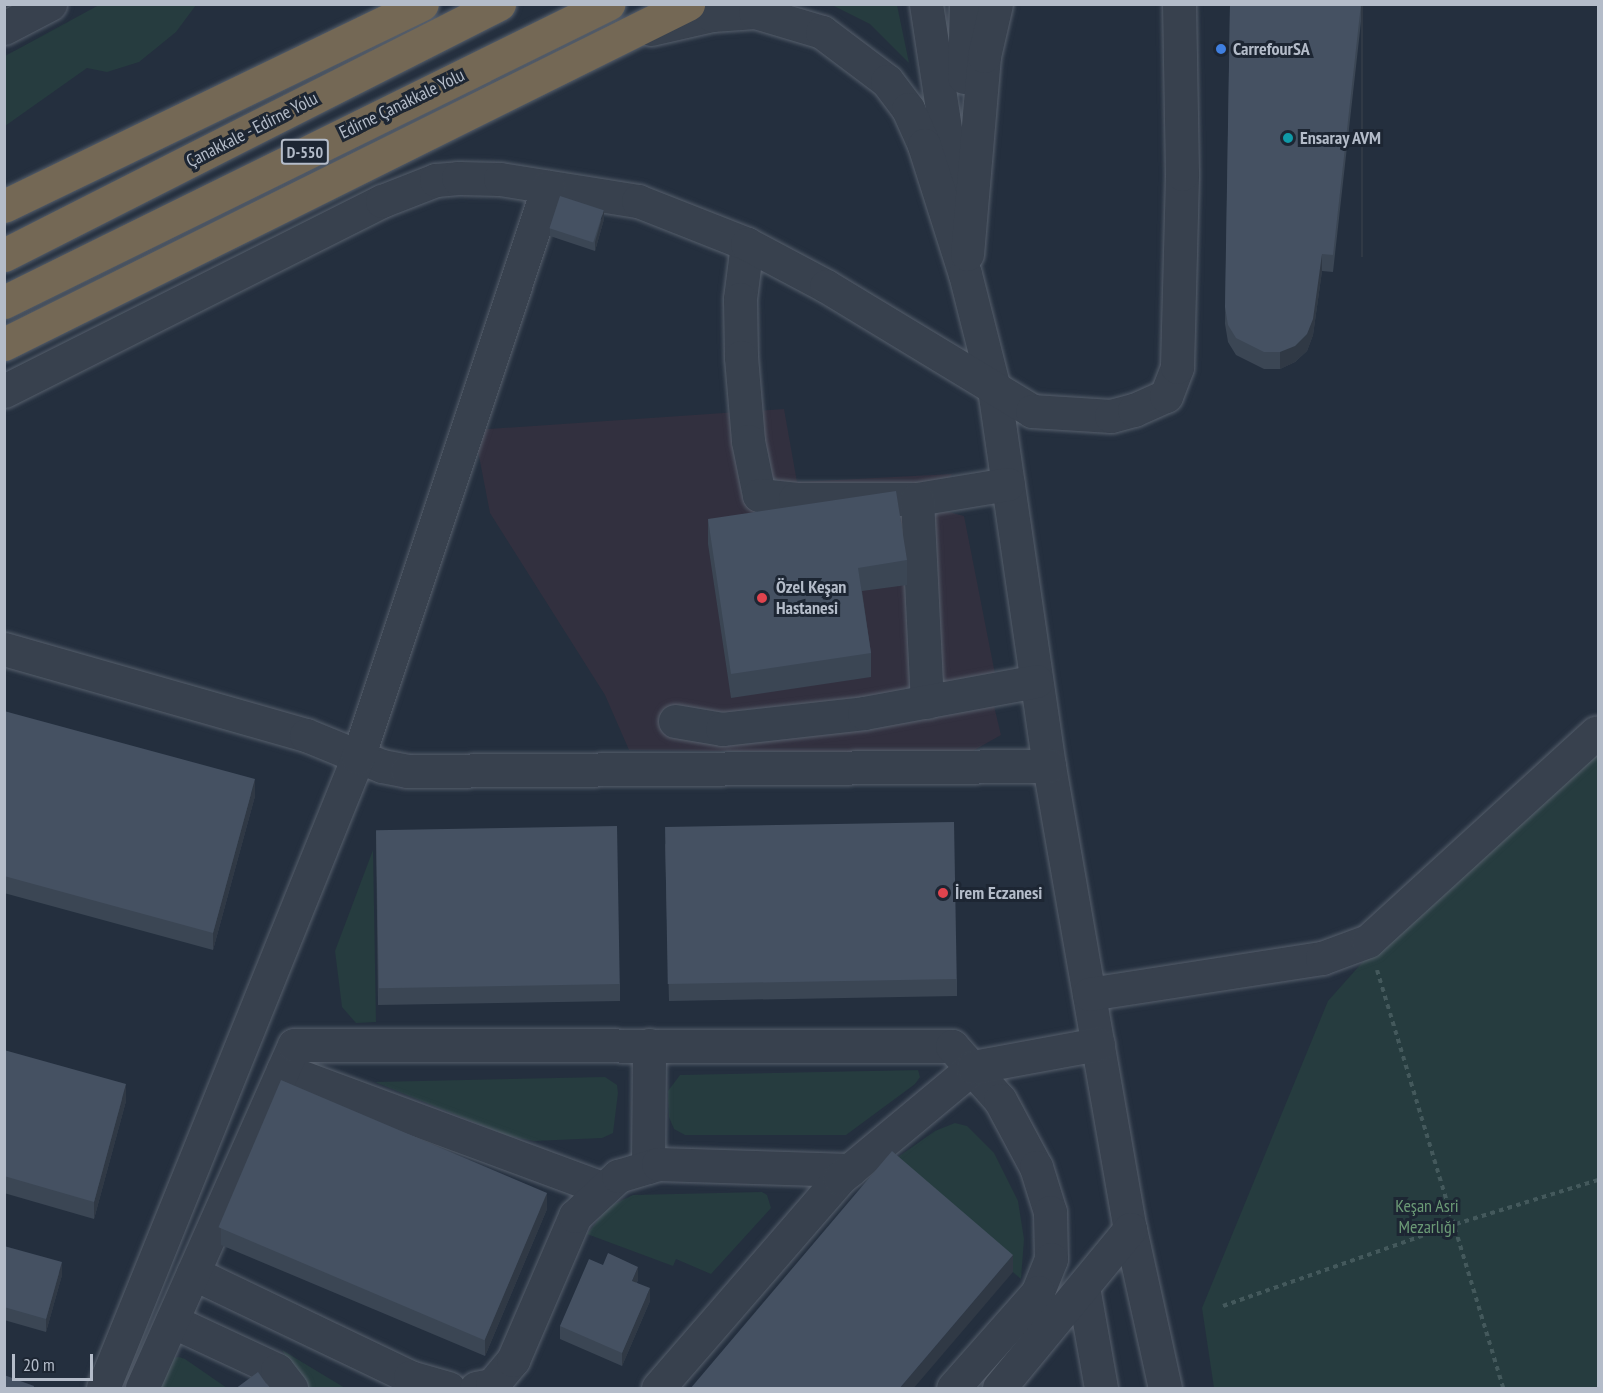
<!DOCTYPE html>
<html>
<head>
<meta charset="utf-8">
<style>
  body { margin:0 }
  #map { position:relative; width:1603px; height:1393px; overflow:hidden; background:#242f3e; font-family:"PT Sans Narrow",sans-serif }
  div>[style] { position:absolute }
  .medical>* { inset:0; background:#32303f }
  .green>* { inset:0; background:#263c3f }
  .path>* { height:4px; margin-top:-2px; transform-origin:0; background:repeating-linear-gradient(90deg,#44595c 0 4.5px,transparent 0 9px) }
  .roads { filter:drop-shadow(0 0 2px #565f6c) drop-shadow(0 0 2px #565f6c) }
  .minor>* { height:33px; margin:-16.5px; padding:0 16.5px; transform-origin:16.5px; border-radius:16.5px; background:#38414e }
  .highway>* { height:33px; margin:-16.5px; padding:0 16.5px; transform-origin:16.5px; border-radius:16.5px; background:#746855 }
  .wall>* { inset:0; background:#3b4654 }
  .shaded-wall>* { inset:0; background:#303945; transform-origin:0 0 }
  .building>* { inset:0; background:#455162; transform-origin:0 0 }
  .dots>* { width:16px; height:16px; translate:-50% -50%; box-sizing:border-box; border:3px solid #1d2633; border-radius:50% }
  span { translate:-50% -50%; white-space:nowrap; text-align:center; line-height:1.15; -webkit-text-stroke:6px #1d2633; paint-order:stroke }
  .shield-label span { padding:2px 4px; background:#1d2633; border:2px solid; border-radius:4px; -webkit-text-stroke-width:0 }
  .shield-label { font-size:16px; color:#b4bcc9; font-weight:700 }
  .poi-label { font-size:18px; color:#b4bcc9; font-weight:700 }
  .left { translate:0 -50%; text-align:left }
  .street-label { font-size:18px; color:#b4bcc9 }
  .park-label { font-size:18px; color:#6b9a76 }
  .frame { position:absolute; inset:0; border:6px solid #b4bcc9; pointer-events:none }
  .scale { position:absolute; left:12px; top:1354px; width:81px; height:27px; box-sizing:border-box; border:3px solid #b4bcc9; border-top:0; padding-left:8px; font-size:18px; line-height:21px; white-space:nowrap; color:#b4bcc9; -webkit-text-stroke:4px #1d2633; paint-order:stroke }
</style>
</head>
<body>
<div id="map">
  <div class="medical">
    <div style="clip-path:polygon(784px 409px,797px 482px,952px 474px,942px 487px,945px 511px,964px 516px,996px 679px,994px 706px,1001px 735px,969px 753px,629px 750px,605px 695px,490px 513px,474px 430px)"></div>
  </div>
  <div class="green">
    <div style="clip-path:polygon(99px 5px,196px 5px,176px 32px,139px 62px,107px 72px,87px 68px,5px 126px,5px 56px)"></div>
    <div style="clip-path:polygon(832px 5px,897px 5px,909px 63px,870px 24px)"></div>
    <div style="clip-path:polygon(1598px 740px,1598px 1388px,1214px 1388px,1202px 1308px,1328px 1001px,1376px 947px)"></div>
    <div style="clip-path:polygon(373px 850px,376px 1022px,356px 1023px,342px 1007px,335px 951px)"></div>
    <div style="clip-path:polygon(918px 1070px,920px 1077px,915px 1084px,846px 1135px,685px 1135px,674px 1129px,669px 1117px,668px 1091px,680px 1075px)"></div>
    <div style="clip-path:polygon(605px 1077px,617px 1085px,618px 1093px,613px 1133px,602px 1138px,534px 1141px,508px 1136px,375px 1082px)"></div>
    <div style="clip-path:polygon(955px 1123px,967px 1126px,994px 1153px,1018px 1201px,1024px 1239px,1021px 1279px,888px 1164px,935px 1131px)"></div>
    <div style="clip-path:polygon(762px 1192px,767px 1195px,771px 1208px,711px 1274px,676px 1259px,673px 1266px,587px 1234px,608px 1207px,633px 1195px)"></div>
    <div style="clip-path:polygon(282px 1350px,345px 1388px,306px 1388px)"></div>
    <div style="clip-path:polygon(179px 1357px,185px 1359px,227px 1388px,154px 1388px,172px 1358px)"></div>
  </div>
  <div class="path">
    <div style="left:1377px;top:970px;width:437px;rotate:73.2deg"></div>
    <div style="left:1223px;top:1306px;width:247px;rotate:-19.4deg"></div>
    <div style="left:1456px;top:1224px;width:149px;rotate:-17.2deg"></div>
  </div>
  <div class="roads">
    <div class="minor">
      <div style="left:926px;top:4px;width:184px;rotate:81.3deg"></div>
      <div style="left:4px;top:28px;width:52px;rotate:-27.6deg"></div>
      <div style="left:651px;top:29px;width:63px;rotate:-12.9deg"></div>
      <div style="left:712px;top:15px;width:43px;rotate:-4deg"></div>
      <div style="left:755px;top:12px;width:70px;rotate:16.6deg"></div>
      <div style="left:822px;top:32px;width:81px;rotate:37deg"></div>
      <div style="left:887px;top:81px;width:35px;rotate:53deg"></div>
      <div style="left:908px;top:109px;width:39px;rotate:66deg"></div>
      <div style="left:924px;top:145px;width:135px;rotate:72.4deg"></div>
      <div style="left:965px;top:274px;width:119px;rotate:75.8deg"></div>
      <div style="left:994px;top:389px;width:381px;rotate:81.7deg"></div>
      <div style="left:1049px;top:766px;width:470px;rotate:80.1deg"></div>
      <div style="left:1130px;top:1229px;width:163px;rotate:77.6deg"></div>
      <div style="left:964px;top:77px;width:73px;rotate:-88.4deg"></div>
      <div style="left:747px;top:244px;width:55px;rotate:97.3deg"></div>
      <div style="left:740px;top:299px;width:58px;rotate:89deg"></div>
      <div style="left:741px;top:357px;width:84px;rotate:85.2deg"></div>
      <div style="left:748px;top:441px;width:55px;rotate:78.5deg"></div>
      <div style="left:759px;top:495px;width:36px;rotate:6deg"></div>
      <div style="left:795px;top:499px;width:122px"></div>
      <div style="left:917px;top:499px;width:92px;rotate:-9.4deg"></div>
      <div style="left:967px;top:254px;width:199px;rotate:-85.1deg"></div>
      <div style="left:984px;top:56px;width:53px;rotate:-77deg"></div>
      <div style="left:4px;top:391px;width:423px;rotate:-26.7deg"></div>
      <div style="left:382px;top:201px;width:58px;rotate:-21.3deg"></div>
      <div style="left:436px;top:180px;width:22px;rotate:-5deg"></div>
      <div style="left:458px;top:178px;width:42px;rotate:1.4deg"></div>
      <div style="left:500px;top:179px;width:140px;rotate:9.1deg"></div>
      <div style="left:638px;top:201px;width:117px;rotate:21.5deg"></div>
      <div style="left:747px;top:244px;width:89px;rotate:28deg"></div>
      <div style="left:826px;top:286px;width:241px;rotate:31.2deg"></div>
      <div style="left:1032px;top:411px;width:79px;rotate:3.6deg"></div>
      <div style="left:1111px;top:416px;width:24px;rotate:-15deg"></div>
      <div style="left:1134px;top:410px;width:35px;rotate:-24deg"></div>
      <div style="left:1166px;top:396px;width:31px;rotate:-69deg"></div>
      <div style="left:1177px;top:367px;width:193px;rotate:-88.5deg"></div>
      <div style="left:1182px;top:174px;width:170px;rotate:-91deg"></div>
      <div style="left:917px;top:499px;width:203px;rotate:87.2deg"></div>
      <div style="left:4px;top:649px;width:314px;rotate:15.9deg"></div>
      <div style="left:306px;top:735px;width:82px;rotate:22.2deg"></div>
      <div style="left:382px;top:766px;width:25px;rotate:11deg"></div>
      <div style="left:407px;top:771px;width:642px;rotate:-0.45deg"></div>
      <div style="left:675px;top:721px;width:48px;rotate:9.7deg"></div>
      <div style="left:722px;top:729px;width:143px;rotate:-6.4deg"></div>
      <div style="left:864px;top:713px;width:175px;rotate:-10.5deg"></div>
      <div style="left:1089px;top:994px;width:236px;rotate:-8.8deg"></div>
      <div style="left:1322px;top:958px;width:49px;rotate:-20.3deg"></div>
      <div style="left:1368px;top:941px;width:309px;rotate:-42.4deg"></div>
      <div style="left:283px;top:1070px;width:342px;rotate:20.3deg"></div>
      <div style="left:648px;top:1167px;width:122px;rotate:-89.5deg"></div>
      <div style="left:193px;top:1273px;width:241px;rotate:25.6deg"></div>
      <div style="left:410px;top:1377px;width:40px;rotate:16deg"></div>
      <div style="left:1083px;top:1287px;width:103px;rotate:79.9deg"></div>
      <div style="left:172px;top:1321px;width:116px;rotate:25deg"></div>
      <div style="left:277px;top:1370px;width:23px;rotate:52deg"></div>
      <div style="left:103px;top:1388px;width:681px;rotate:-68deg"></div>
      <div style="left:358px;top:757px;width:601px;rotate:-71.57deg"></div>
      <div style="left:142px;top:1388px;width:375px;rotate:-66.1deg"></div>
      <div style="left:294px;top:1045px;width:658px;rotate:0.09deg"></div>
      <div style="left:952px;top:1046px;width:72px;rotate:48.4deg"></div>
      <div style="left:1000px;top:1100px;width:76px;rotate:61.8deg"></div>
      <div style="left:1036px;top:1167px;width:47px;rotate:72.7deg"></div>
      <div style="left:1050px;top:1212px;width:47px;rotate:88.8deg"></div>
      <div style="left:1051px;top:1259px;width:35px;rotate:112deg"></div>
      <div style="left:1038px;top:1292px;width:128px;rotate:131.5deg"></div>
      <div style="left:476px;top:1388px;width:16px;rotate:-11deg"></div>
      <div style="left:492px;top:1385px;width:33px;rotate:-50deg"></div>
      <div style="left:513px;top:1360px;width:157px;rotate:-66.7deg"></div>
      <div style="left:575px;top:1216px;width:59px;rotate:-42.9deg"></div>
      <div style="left:618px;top:1176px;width:42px;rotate:-16.7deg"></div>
      <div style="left:658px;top:1164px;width:192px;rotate:1.8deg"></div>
      <div style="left:658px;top:1388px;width:278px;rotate:-49.1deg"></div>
      <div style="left:840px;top:1178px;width:173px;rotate:-39.8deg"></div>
      <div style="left:973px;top:1067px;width:127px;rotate:-10.4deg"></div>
      <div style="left:999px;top:1388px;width:206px;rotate:-50.5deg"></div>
    </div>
    <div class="highway">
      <div style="left:4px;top:206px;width:464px;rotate:-25.8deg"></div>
      <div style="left:4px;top:255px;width:555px;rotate:-26.89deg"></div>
      <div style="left:4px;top:302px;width:674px;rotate:-26.26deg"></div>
      <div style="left:4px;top:344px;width:764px;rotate:-26.43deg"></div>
    </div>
  </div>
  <div class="wall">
    <div style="clip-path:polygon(1230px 4px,1363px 4px,1333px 272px,1322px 271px,1313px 335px,1307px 351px,1295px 362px,1280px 369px,1264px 369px,1236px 355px,1228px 342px,1225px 324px)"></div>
    <div style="clip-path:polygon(604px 219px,595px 251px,550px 236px,550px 228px)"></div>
    <div style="clip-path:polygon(708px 519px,907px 560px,907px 585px,862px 591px,871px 653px,871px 677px,731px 698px,708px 544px)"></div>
    <div style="clip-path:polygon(4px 711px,255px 796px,213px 950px,4px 893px)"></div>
    <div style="clip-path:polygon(376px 831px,620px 984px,620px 1001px,378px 1005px)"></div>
    <div style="clip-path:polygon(665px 844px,957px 979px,957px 996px,669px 1001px)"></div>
    <div style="clip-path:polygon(4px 1050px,126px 1101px,94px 1219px,4px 1193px)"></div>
    <div style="clip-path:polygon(547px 1209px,485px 1356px,221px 1245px,221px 1228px)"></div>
    <div style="clip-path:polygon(4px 1246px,62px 1275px,46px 1332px,4px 1320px)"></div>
    <div style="clip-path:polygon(638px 1279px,637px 1283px,650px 1301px,622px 1366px,560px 1339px,560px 1326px)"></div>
  </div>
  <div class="shaded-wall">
    <div style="left:1361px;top:4px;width:2px;height:253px"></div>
    <div style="clip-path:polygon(604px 210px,604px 219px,595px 251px,595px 242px)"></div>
    <div style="clip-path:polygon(1322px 254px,1322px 271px,1313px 335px,1307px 351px,1295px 362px,1280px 369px,1280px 352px)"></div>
    <div style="clip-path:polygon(255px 779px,255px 796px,213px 950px,213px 933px)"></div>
    <div style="clip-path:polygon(126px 1084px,126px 1101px,94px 1219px,94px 1202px)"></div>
    <div style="clip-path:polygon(547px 1192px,547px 1209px,485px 1356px,485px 1339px)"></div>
    <div style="clip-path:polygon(1013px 1255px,1013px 1272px,913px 1389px,899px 1389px)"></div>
    <div style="clip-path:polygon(62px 1262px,62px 1275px,46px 1332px,46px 1319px)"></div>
    <div style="clip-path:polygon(638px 1267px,638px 1279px,632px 1294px,632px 1281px)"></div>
    <div style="clip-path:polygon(650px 1288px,650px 1301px,622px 1366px,622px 1353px)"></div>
  </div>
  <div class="building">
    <div style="clip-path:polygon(1230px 4px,1361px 4px,1333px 255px,1322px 254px,1313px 319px,1307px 334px,1295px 346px,1280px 352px,1264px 352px,1236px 338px,1228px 325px,1225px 307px)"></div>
    <div style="left:560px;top:196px;width:46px;height:34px;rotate:18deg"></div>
    <div style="clip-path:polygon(896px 491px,907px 560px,858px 568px,871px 653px,731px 674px,708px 519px)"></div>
    <div style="clip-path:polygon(4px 711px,255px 779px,213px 933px,4px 876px)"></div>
    <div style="left:954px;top:822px;width:157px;height:289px;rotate:89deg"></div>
    <div style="left:617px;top:826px;width:158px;height:241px;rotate:89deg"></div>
    <div style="clip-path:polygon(4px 1050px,126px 1084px,94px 1202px,4px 1176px)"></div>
    <div style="left:281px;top:1080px;width:289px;height:160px;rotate:23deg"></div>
    <div style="clip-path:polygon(892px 1151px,1013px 1255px,899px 1389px,690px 1389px)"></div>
    <div style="clip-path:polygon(4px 1246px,62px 1262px,46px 1319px,4px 1307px)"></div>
    <div style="clip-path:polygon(608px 1253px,638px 1267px,632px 1281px,650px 1288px,622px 1353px,560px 1326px,589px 1259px,603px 1265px)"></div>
    <div style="clip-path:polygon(258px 1372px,270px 1389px,235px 1389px)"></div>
    <div style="clip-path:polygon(4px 1375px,34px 1386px,33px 1389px,4px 1389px)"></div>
  </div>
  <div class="dots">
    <div style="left:1221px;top:49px;background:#3f7fe0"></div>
    <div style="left:1288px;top:138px;background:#0f9aa8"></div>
    <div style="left:762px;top:598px;background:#e0444e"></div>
    <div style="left:943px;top:893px;background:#e0444e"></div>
  </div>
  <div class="shield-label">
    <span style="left:305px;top:152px">D-550</span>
  </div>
  <div class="poi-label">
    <span class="left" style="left:1233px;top:49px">CarrefourSA</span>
    <span class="left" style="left:1300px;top:138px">Ensaray AVM</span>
    <span class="left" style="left:776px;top:598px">Özel Keşan<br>Hastanesi</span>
    <span class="left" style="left:955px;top:893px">İrem Eczanesi</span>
  </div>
  <div class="street-label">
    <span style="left:402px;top:104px;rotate:-26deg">Edirne Çanakkale Yolu</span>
    <span style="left:252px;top:130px;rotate:-27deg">Çanakkale - Edirne Yolu</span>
  </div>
  <div class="park-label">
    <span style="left:1427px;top:1217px">Keşan Asri<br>Mezarlığı</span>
  </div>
  <div class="frame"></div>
  <div class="scale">20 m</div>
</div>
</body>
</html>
